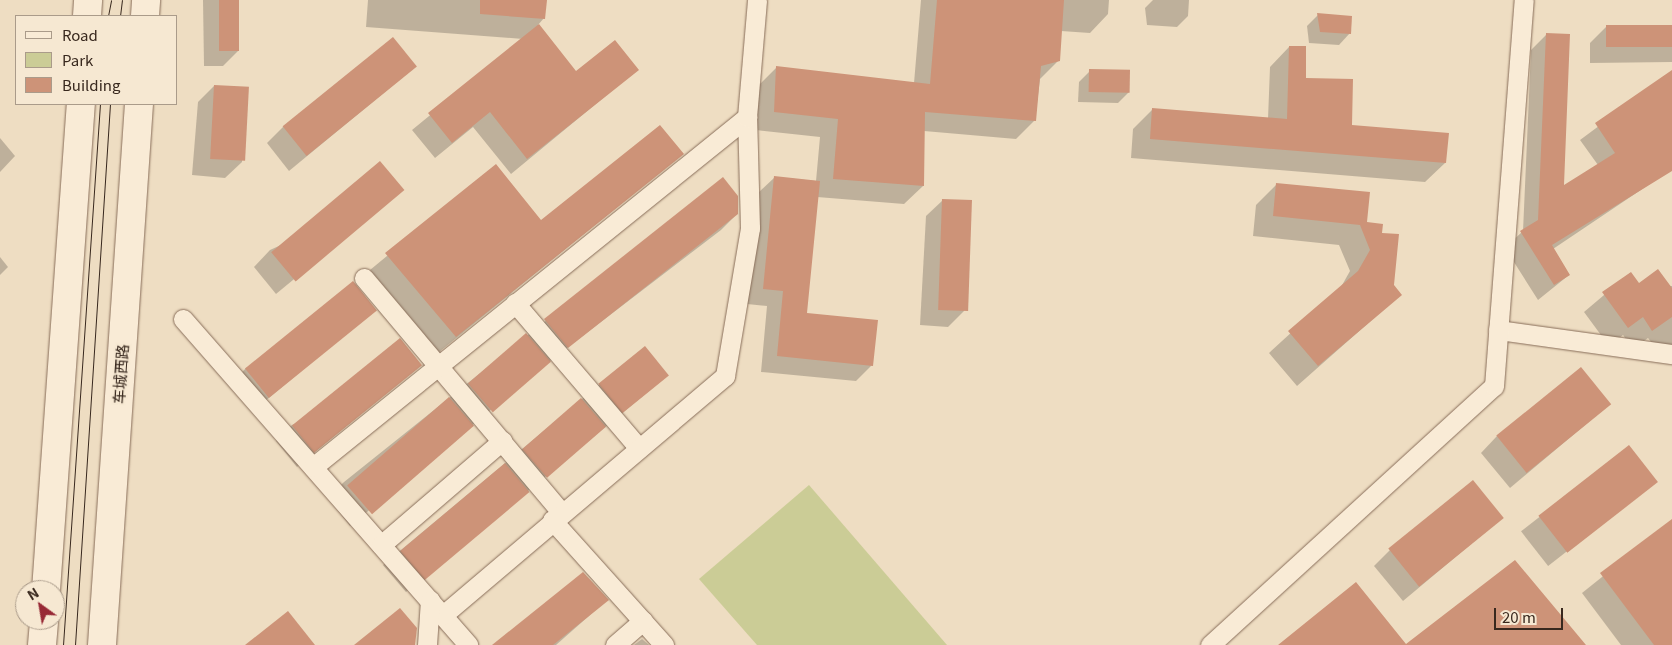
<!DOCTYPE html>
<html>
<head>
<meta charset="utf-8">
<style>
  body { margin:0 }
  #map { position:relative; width:1672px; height:645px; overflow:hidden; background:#eeddc2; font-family:Georgia,"Noto Sans SC",serif }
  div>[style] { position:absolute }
  .green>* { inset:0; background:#cbcc96 }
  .shadow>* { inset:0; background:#0003; transform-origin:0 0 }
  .building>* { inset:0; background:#cd9378; transform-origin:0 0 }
  .roads { filter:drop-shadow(0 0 1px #886d59) drop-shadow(0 0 1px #886d59) }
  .minor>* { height:19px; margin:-9.5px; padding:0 9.5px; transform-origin:9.5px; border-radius:9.5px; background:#f9ebd6 }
  .secondary>* { height:28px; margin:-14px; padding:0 14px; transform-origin:14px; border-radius:14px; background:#f9ebd6 }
  .tram>* { height:1px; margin:-0.5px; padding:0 0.5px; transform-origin:0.5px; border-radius:0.5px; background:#38281e }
  span { translate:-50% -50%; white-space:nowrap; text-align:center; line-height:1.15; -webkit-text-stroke:4px #f6e8d2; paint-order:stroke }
  .street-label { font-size:15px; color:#38281e }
  .legend { position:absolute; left:15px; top:15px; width:162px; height:90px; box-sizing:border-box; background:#f6e8d2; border:1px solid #aa9b8a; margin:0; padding:6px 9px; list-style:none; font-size:15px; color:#38281e }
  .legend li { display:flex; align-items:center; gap:10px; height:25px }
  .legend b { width:25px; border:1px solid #aa9b8a }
  .north { position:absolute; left:15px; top:580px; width:50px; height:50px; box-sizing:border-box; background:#f6e8d2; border:1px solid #aa9b8a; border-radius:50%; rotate:328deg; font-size:14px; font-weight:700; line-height:20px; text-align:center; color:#38281e }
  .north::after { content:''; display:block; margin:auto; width:18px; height:22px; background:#972935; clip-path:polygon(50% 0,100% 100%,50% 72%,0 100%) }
  .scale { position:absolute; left:1494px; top:608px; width:69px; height:22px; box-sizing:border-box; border:2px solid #38281e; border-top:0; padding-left:6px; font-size:15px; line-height:18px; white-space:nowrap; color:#38281e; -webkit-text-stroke:4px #f6e8d2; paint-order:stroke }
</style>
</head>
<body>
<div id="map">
  <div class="green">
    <div style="clip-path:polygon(809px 485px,947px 645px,757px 645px,699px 579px)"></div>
  </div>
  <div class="shadow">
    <div style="clip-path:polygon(203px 0,238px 0,239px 50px,223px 66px,204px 66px)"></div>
    <div style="clip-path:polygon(368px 0,546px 0,544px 18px,538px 25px,576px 73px,637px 70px,511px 174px,473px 127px,435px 158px,412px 130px,523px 39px,366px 27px)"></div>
    <div style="clip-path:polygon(921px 0,1109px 0,1108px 14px,1090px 33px,1061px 31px,1059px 60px,1040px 79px,1035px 120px,1016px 139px,924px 131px,923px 186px,904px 204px,817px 197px,805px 314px,872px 365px,856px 381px,761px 372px,767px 306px,747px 304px,758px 193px,775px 177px,816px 181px,820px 137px,756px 130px,758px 86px,777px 67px,914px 83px)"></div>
    <div style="clip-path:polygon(1153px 0,1189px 0,1188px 16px,1177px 27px,1147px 25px,1145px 8px)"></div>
    <div style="clip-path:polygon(1318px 15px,1350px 33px,1339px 45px,1309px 43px,1307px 26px)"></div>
    <div style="clip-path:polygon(1672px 26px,1672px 62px,1590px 63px,1590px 43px,1606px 27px)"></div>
    <div style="clip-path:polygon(1546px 35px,1562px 187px,1598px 165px,1580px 140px,1669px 74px,1672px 169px,1553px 249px,1569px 275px,1538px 300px,1505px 248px,1523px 231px,1531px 50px)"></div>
    <div style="clip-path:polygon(1289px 47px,1304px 79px,1351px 126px,1447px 134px,1445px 163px,1425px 182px,1131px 158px,1133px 129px,1153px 109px,1268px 119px,1270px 67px)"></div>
    <div style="clip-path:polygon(415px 67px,289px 171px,267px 143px,283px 127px)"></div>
    <div style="clip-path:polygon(1090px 71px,1129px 92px,1118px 103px,1078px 102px,1079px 82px)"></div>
    <div style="clip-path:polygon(214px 86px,248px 89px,242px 162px,225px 178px,192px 175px,198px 102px)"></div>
    <div style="clip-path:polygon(0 138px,15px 156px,0 172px)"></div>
    <div style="clip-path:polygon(682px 154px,439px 352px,370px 270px,496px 166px,541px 222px)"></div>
    <div style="clip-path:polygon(723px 179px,737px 214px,721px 230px,550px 361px,350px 526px,328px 498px,344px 482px)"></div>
    <div style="clip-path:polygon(1277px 184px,1380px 234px,1392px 285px,1400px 295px,1297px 386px,1269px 353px,1341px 287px,1350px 271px,1339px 245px,1253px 236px,1256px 205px)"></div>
    <div style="clip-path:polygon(402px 190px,276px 294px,254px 267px,270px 250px)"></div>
    <div style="clip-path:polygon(943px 200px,964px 311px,948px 327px,920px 325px,926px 216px)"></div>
    <div style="clip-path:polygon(0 257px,8px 267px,0 275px)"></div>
    <div style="clip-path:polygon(1630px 273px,1638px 285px,1672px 286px,1672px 348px,1662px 356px,1648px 338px,1633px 349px,1623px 335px,1609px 346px,1584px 312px)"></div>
    <div style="clip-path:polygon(375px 310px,252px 412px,230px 385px,246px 368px)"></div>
    <div style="clip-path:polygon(420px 364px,297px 467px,276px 441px,292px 425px)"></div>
    <div style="clip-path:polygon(667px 376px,406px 592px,383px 565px,600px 384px)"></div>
    <div style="clip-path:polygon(1610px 404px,1510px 488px,1481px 453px,1497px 436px)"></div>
    <div style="left:1629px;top:447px;width:44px;height:137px;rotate:52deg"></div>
    <div style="clip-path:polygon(1502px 518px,1403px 601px,1374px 566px,1390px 550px)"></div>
    <div style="clip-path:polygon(1672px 521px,1672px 645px,1621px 645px,1582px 593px)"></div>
    <div style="clip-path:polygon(607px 600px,556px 645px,494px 645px)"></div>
    <div style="clip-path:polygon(642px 639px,649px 645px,634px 645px)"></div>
  </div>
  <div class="building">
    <div style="left:219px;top:0;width:20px;height:51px"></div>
    <div style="clip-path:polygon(480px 0,547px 0,545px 19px,480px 14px)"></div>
    <div style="clip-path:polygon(937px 0,1064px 0,1060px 61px,1041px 66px,1036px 121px,925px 112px,924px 186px,833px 179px,838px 119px,774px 112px,776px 66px,930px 84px)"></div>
    <div style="clip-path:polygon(1317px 13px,1352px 16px,1351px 34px,1320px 32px)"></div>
    <div style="clip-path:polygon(539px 24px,576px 71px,615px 40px,639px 70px,527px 159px,490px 112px,452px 143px,428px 113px)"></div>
    <div style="left:1606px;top:25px;width:66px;height:22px"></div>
    <div style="clip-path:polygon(1546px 33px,1570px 34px,1564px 185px,1615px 153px,1595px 123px,1672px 70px,1672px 171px,1552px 245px,1570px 275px,1554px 285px,1520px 231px,1538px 220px)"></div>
    <div style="left:393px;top:37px;width:38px;height:142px;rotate:51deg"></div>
    <div style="clip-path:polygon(1289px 46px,1306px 46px,1306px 78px,1353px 79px,1352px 125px,1449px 133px,1446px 163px,1150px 139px,1152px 108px,1287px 119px)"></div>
    <div style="left:1089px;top:69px;width:41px;height:23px;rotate:1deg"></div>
    <div style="left:214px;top:85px;width:35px;height:74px;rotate:3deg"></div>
    <div style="clip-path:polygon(660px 125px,684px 154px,456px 337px,385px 253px,496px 164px,541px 220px)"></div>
    <div style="left:380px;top:161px;width:38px;height:142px;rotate:50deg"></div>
    <div style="clip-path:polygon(774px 176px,820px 181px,807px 313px,878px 320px,873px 366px,777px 356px,783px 291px,763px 289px)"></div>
    <div style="clip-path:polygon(723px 177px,738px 196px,738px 214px,568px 348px,544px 319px)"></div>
    <div style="clip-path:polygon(1276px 183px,1370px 192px,1367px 222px,1383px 224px,1382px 233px,1399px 234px,1394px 285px,1402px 295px,1318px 366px,1288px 331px,1358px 271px,1370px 250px,1360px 225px,1273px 216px)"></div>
    <div style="left:942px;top:199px;width:30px;height:111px;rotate:2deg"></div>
    <div style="clip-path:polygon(1658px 269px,1672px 288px,1672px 317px,1652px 331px,1643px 317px,1628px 328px,1602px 292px,1631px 272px,1639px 283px)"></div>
    <div style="left:353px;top:281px;width:38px;height:139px;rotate:51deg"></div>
    <div style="left:526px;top:333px;width:38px;height:77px;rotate:49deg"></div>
    <div style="left:400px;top:338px;width:35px;height:139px;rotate:51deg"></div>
    <div style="left:645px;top:346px;width:38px;height:60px;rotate:51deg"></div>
    <div style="left:1581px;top:367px;width:48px;height:109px;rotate:51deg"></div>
    <div style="left:449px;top:397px;width:38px;height:135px;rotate:49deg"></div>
    <div style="left:581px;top:398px;width:38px;height:78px;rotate:49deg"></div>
    <div style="left:1629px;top:445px;width:47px;height:115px;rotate:52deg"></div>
    <div style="left:505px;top:463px;width:38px;height:137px;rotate:50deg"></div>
    <div style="left:1473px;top:480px;width:49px;height:109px;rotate:51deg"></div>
    <div style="clip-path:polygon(1672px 519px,1672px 645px,1654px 645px,1600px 573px)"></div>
    <div style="clip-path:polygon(1515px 560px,1586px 645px,1278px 645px,1356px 582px,1406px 644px)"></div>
    <div style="clip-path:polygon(583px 572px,609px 600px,553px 645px,492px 645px)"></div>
    <div style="clip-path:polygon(400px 608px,417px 628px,415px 645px,354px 645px)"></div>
    <div style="clip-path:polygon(288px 611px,315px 645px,245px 645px)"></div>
  </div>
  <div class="roads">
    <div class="minor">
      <div style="left:364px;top:278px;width:306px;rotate:49.9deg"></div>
      <div style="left:515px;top:303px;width:191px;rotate:49.5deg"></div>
      <div style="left:183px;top:319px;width:433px;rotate:48.8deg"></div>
      <div style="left:1498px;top:330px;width:176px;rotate:7.9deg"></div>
      <div style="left:313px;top:467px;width:558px;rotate:-38.88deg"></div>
      <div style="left:552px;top:520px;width:168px;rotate:48.1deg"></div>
      <div style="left:381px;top:545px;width:160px;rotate:-40.7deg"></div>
      <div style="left:443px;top:615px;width:370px;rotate:-40.3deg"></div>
      <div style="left:725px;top:376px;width:150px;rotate:-80.4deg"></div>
      <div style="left:750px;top:228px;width:111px;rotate:-91.5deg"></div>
      <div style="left:747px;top:117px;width:117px;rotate:-85.1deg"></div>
      <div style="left:427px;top:645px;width:45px;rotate:-86.2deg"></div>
      <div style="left:615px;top:645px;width:37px;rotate:-41deg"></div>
      <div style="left:1210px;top:645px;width:384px;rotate:-42.4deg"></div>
      <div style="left:1494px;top:386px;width:387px;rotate:-85.6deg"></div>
    </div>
    <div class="secondary">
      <div style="left:87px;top:16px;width:16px;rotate:-86deg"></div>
      <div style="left:145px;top:16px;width:16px;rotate:-86deg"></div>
      <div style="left:46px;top:590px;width:487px;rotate:-85.9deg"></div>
      <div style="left:42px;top:645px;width:25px;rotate:-85deg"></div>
      <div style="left:102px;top:645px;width:542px;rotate:-86.09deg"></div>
    </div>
  </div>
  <div class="tram">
    <div style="left:108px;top:16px;width:16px;rotate:-79deg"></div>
    <div style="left:120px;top:16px;width:16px;rotate:-83deg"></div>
    <div style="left:63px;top:645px;width:542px;rotate:-86.09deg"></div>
    <div style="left:75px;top:645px;width:542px;rotate:-86.3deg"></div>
  </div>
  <div class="street-label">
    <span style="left:120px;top:374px;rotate:-86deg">车城西路</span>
  </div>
  <ul class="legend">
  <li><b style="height:6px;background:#f9ebd6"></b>Road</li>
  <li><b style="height:14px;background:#cbcc96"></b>Park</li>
  <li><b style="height:14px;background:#cd9378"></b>Building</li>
  </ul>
  <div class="north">N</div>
  <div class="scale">20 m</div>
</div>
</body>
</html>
